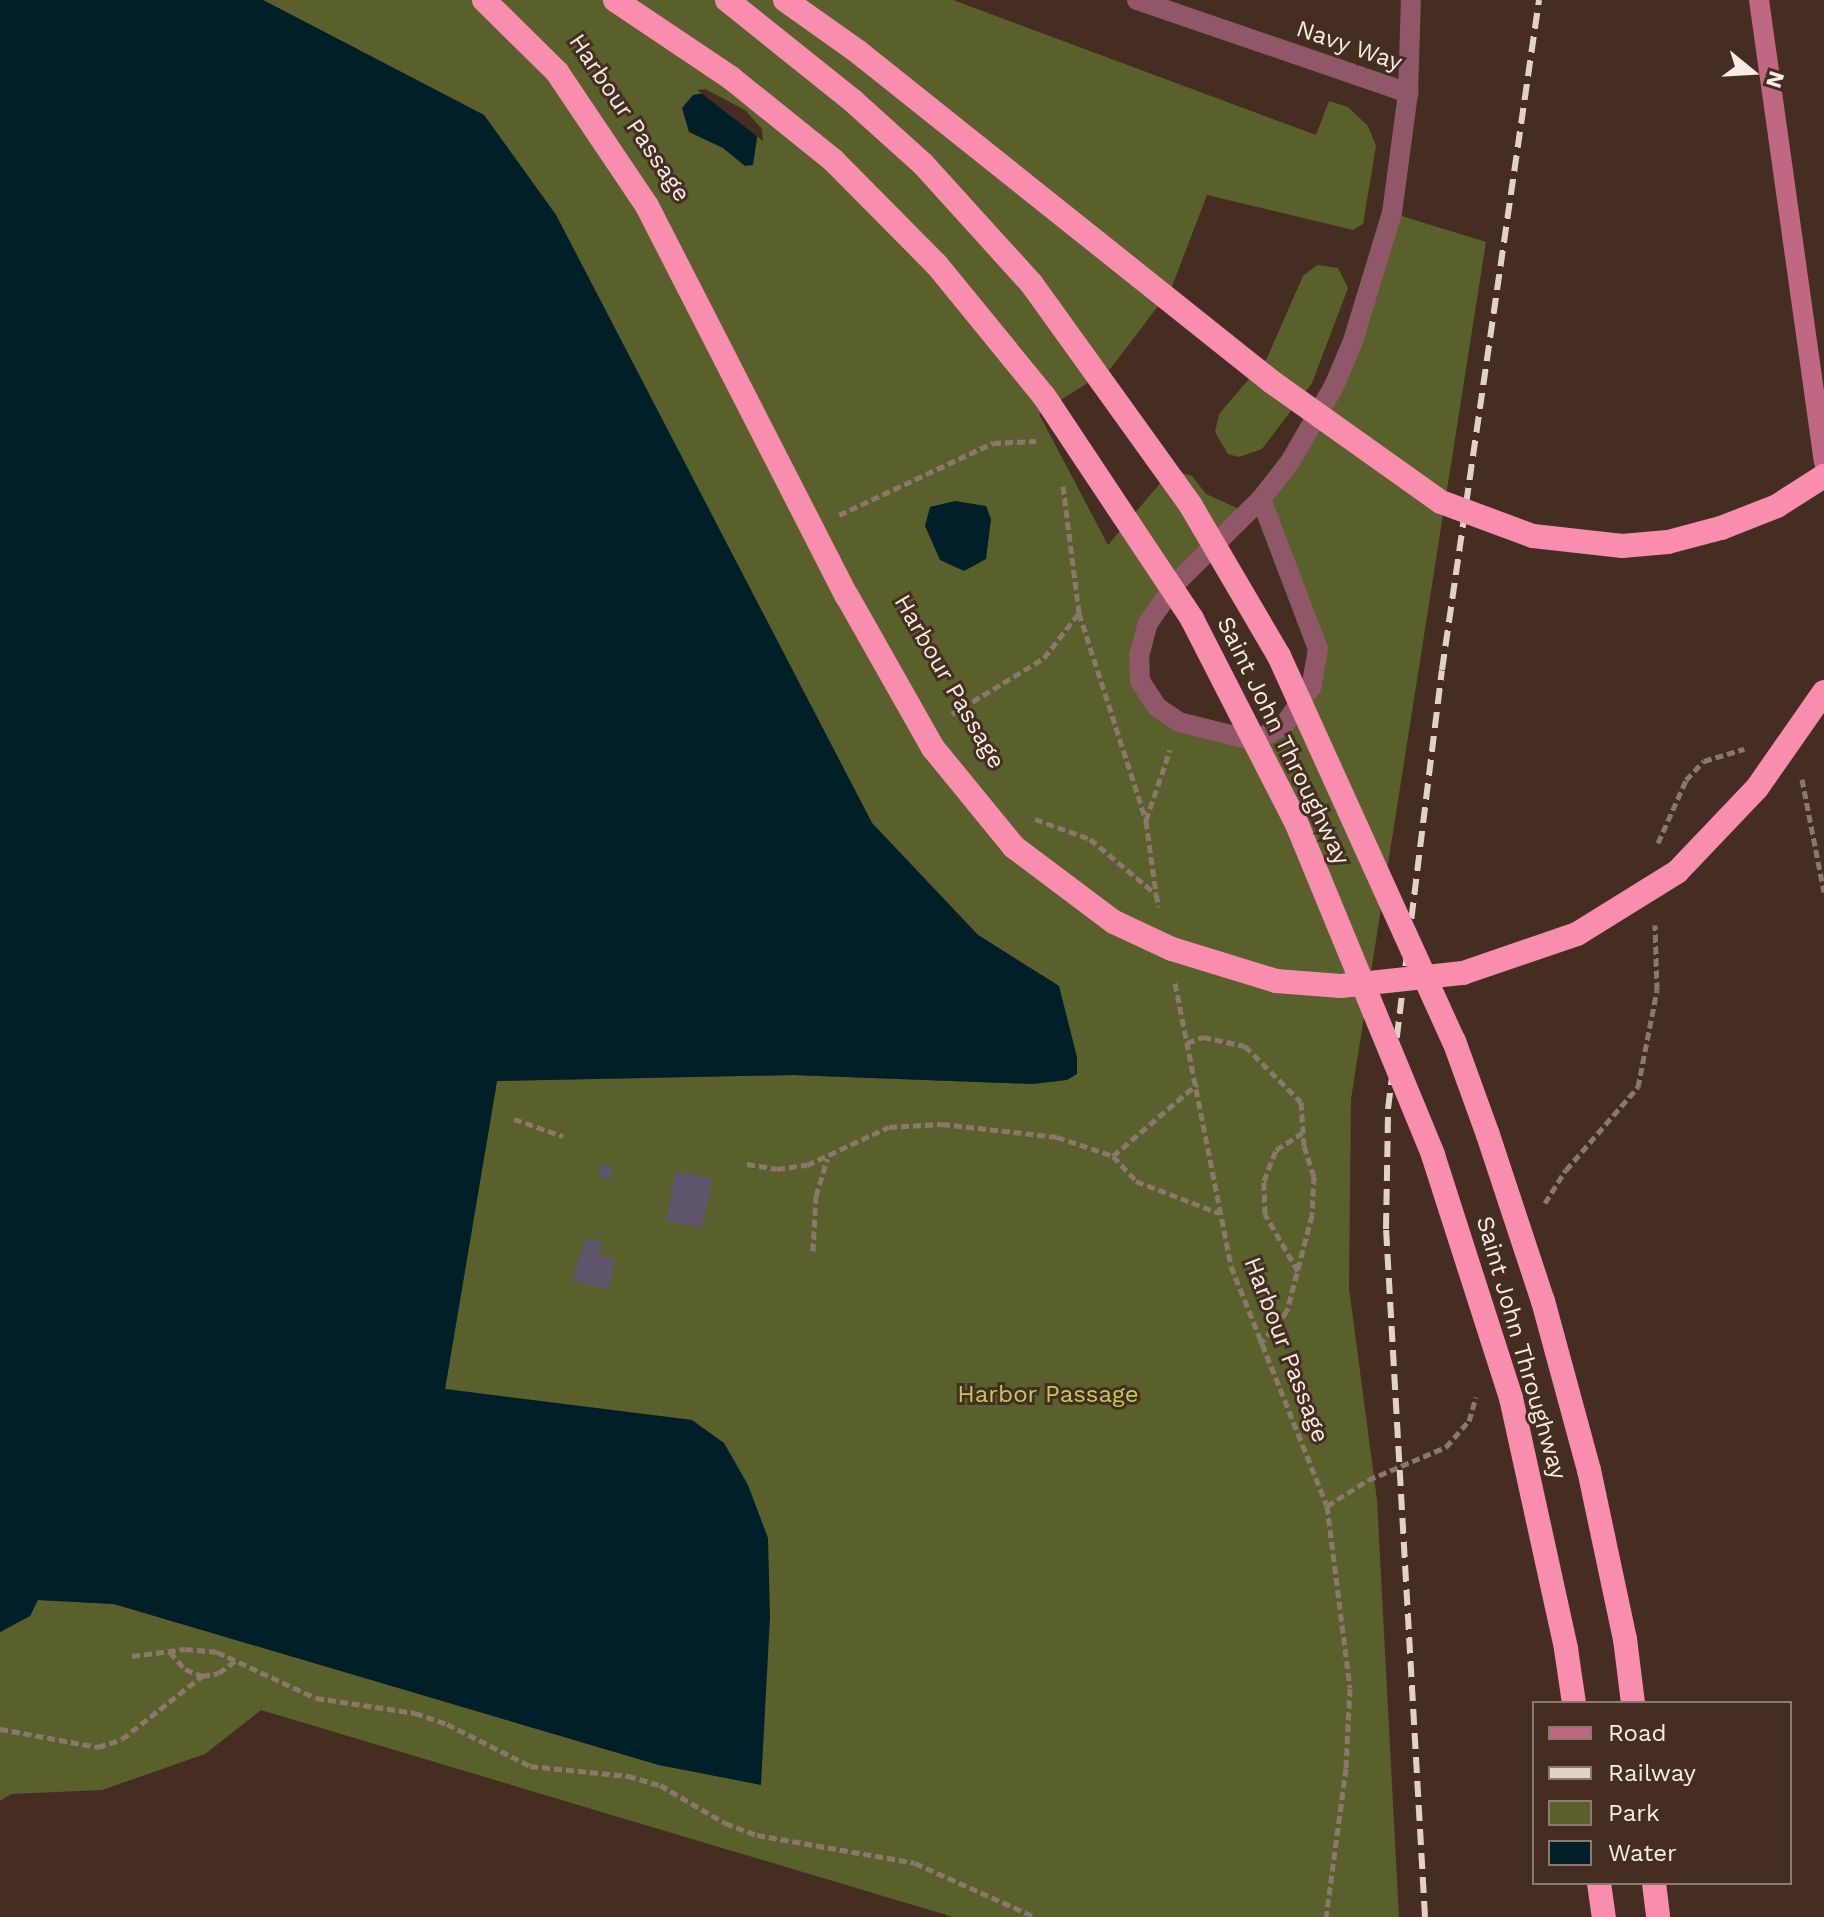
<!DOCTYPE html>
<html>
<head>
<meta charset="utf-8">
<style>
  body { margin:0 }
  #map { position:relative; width:1824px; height:1917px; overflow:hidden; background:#452e21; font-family:"Work Sans",sans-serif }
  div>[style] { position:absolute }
  .green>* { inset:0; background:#5a602c }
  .water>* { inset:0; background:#001f29 }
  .pier>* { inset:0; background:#452e21 }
  .building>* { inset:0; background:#5e546c; transform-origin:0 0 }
  .round { border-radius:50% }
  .path>* { height:5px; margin-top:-2.5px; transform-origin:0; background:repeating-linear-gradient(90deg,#8b776c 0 8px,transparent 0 12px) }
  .street>* { height:20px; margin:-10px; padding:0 10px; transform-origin:10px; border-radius:10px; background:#8f5767 }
  .secondary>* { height:20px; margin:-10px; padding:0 10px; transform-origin:10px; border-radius:10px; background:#c06883 }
  .highway>* { height:24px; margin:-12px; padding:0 12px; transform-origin:12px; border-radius:12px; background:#f98dad }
  .rail>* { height:6px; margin-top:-3px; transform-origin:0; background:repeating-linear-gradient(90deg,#e1d1c7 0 16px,transparent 0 24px) }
  .highway-bridge>* { height:24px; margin:-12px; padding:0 12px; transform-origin:12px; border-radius:12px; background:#f98dad }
  span { translate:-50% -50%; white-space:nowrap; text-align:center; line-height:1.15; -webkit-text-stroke:6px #452e21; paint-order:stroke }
  .street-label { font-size:24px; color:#faebe2 }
  .park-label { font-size:24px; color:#bfcb5a }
  .legend { position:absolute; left:1532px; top:1701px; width:260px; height:184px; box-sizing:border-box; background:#452e21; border:2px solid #8d7a6e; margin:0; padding:10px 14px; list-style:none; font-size:24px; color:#faebe2 }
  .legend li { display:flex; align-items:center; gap:16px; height:40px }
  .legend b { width:40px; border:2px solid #8d7a6e }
  .north { position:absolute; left:1712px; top:32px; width:80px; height:80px; -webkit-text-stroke:6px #452e21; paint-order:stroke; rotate:108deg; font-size:22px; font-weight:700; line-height:32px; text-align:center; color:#faebe2 }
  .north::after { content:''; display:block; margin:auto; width:28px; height:36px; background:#faebe2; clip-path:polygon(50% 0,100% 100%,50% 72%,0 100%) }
</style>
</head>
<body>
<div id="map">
  <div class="green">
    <div style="clip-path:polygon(263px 0,953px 0,1316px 135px,1329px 101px,1348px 107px,1368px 126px,1376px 146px,1363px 224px,1353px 230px,1207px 195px,1171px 289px,1111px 368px,1039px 414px,1108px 545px,1162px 481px,1182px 473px,1192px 476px,1206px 494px,1248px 513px,1176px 583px,1139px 656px,1157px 707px,1217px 734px,1284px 725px,1318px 649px,1261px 499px,1334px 386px,1392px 213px,1486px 242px,1351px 1099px,1349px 1288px,1377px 1500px,1399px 1917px,953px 1917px,261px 1710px,205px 1754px,102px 1790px,11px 1794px,0 1801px,0 1632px,30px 1616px,37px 1600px,114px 1604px,659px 1765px,760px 1784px,692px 1420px,445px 1389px,497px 1081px,793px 1075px,1034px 1084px,1059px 986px,978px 935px,872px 823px,556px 215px,484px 115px)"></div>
    <div style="clip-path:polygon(1317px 265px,1338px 268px,1348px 288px,1312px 383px,1262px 449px,1239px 457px,1228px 454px,1215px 432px,1219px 414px,1267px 358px,1303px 276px)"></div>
  </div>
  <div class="water">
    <div style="clip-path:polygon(0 0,263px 0,484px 115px,556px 215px,872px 823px,978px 935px,1059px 986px,1077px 1057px,1077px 1074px,1067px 1080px,1033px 1084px,793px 1075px,497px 1081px,445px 1389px,692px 1420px,724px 1443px,748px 1485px,768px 1538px,770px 1617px,761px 1785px,659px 1765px,114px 1604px,38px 1600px,30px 1616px,0 1632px)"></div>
    <div style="clip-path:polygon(704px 93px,758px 131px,753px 165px,745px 166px,723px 148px,689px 132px,682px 108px,693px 95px)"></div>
    <div style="clip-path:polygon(955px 501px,986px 506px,991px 519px,986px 559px,964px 571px,940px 560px,925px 526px,930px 507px)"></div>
  </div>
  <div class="pier">
    <div style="clip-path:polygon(705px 89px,745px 110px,762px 129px,763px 141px,697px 90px)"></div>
  </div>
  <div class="building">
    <div class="round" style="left:598px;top:1165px;width:14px;height:14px"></div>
    <div style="left:676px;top:1171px;width:37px;height:51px;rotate:11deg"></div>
    <div style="clip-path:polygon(586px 1238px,602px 1242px,599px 1255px,615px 1259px,609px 1289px,572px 1281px)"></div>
  </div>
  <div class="path">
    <div style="left:1063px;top:486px;width:128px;rotate:82.8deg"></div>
    <div style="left:839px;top:515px;width:170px;rotate:-25.1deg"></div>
    <div style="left:993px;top:443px;width:43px;rotate:-2.7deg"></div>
    <div style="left:952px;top:714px;width:108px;rotate:-31.3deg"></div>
    <div style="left:1044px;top:658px;width:57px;rotate:-52.1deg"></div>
    <div style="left:1079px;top:613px;width:219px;rotate:72.1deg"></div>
    <div style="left:1146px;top:821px;width:73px;rotate:82.1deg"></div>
    <div style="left:1802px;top:779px;width:115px;rotate:79deg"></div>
    <div style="left:1035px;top:819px;width:59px;rotate:20deg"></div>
    <div style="left:1090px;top:839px;width:86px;rotate:39.8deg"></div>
    <div style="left:1156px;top:894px;width:13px;rotate:77deg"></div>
    <div style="left:1146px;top:820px;width:74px;rotate:-71.1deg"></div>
    <div style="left:1658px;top:843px;width:69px;rotate:-66deg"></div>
    <div style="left:1686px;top:780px;width:26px;rotate:-47deg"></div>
    <div style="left:1704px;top:761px;width:42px;rotate:-16.7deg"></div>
    <div style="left:1175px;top:983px;width:288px;rotate:78.8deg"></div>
    <div style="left:1231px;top:1266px;width:258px;rotate:68.2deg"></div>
    <div style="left:1327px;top:1506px;width:183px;rotate:82.8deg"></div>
    <div style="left:1350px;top:1688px;width:80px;rotate:92.9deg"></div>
    <div style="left:1346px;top:1768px;width:150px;rotate:97.6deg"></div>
    <div style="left:1187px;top:1043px;width:17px;rotate:-21deg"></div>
    <div style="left:1203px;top:1037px;width:43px;rotate:12.1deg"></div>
    <div style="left:1245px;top:1046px;width:79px;rotate:45deg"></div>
    <div style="left:1301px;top:1102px;width:44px;rotate:86.1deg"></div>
    <div style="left:1304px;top:1146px;width:32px;rotate:72deg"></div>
    <div style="left:1314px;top:1176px;width:39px;rotate:93deg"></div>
    <div style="left:1312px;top:1215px;width:99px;rotate:104.6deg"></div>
    <div style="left:1287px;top:1311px;width:43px;rotate:129.3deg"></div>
    <div style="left:514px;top:1119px;width:52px;rotate:19.1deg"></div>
    <div style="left:1113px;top:1156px;width:34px;rotate:47deg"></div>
    <div style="left:1136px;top:1181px;width:89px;rotate:21.1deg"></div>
    <div style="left:747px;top:1164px;width:30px;rotate:9deg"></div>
    <div style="left:777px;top:1169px;width:30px;rotate:-8deg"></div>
    <div style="left:807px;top:1165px;width:90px;rotate:-24.9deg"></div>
    <div style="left:889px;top:1127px;width:53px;rotate:-3.2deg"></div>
    <div style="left:942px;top:1124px;width:116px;rotate:6.4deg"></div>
    <div style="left:1057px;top:1137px;width:59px;rotate:18.7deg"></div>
    <div style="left:1113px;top:1156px;width:111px;rotate:-40.6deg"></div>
    <div style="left:1545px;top:1203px;width:39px;rotate:-58deg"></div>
    <div style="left:1566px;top:1170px;width:110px;rotate:-49.1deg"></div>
    <div style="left:1638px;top:1087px;width:99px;rotate:-78.9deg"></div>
    <div style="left:1657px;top:990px;width:65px;rotate:-91.8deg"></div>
    <div style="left:813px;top:1251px;width:55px;rotate:-86.9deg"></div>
    <div style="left:816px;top:1196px;width:39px;rotate:-73deg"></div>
    <div style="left:1298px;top:1271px;width:66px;rotate:-120.1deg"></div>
    <div style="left:1265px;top:1214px;width:33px;rotate:-92deg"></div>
    <div style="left:1264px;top:1181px;width:33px;rotate:-69deg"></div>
    <div style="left:1276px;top:1150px;width:31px;rotate:-33deg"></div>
    <div style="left:1327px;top:1506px;width:49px;rotate:-32.4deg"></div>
    <div style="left:1368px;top:1480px;width:85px;rotate:-22.9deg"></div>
    <div style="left:1446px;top:1447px;width:35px;rotate:-49deg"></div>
    <div style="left:1469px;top:1421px;width:25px;rotate:-74deg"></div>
    <div style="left:170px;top:1652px;width:23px;rotate:49deg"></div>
    <div style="left:185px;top:1669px;width:18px;rotate:22deg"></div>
    <div style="left:202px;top:1676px;width:17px;rotate:-10deg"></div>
    <div style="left:219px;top:1673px;width:20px;rotate:-37deg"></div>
    <div style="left:132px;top:1656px;width:53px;rotate:-7.5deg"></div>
    <div style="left:185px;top:1649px;width:32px;rotate:5deg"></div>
    <div style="left:217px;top:1652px;width:109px;rotate:24.9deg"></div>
    <div style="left:316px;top:1698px;width:100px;rotate:8.6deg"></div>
    <div style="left:415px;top:1713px;width:34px;rotate:19deg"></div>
    <div style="left:447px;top:1724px;width:93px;rotate:26.8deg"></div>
    <div style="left:530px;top:1766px;width:99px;rotate:5.8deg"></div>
    <div style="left:628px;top:1776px;width:33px;rotate:16deg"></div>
    <div style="left:660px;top:1785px;width:75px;rotate:30.3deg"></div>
    <div style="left:725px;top:1823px;width:34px;rotate:21deg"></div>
    <div style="left:757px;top:1835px;width:160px;rotate:10deg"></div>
    <div style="left:915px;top:1863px;width:132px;rotate:24.2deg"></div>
    <div style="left:0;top:1729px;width:100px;rotate:10.4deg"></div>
    <div style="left:98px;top:1747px;width:25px;rotate:-18deg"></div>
    <div style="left:122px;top:1739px;width:102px;rotate:-38.2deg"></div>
  </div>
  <div class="street">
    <div style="left:1137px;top:0;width:287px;rotate:18.9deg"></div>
    <div style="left:1261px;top:499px;width:160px;rotate:69.2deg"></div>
    <div style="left:1318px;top:649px;width:39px;rotate:100deg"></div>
    <div style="left:1311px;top:687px;width:47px;rotate:125.4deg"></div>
    <div style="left:1284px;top:725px;width:33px;rotate:151deg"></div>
    <div style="left:1255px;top:741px;width:78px;rotate:-166deg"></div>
    <div style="left:1179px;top:722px;width:27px;rotate:-146deg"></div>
    <div style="left:1157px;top:707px;width:31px;rotate:-123deg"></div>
    <div style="left:1140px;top:681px;width:25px;rotate:-92deg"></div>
    <div style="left:1139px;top:656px;width:34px;rotate:-75deg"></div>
    <div style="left:1148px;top:623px;width:49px;rotate:-55deg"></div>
    <div style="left:1176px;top:583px;width:120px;rotate:-44.7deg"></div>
    <div style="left:1261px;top:499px;width:47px;rotate:-51.9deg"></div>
    <div style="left:1290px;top:462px;width:88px;rotate:-59.9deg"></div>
    <div style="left:1334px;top:386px;width:49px;rotate:-67.1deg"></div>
    <div style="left:1353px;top:341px;width:134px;rotate:-73.1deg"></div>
    <div style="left:1392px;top:213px;width:121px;rotate:-82.4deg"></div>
    <div style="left:1408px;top:93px;width:93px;rotate:-88.2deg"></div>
  </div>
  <div class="secondary">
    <div style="left:1759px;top:0;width:467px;rotate:82deg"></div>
  </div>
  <div class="highway">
    <div style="left:1625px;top:1639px;width:64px;rotate:82.9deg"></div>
    <div style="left:1566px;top:1649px;width:55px;rotate:81.6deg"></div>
    <div style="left:1599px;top:1883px;width:34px;rotate:82deg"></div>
    <div style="left:1654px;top:1883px;width:34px;rotate:83deg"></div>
  </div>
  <div class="rail">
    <div style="left:1425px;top:1917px;width:689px;rotate:-93.24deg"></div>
    <div style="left:1386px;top:1229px;width:120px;rotate:-89deg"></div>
    <div style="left:1388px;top:1109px;width:442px;rotate:-83deg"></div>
    <div style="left:1442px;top:670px;width:677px;rotate:-81.76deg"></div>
  </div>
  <div class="highway-bridge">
    <div style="left:484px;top:0;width:103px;rotate:44.6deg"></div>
    <div style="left:557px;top:72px;width:161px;rotate:56.1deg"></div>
    <div style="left:647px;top:206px;width:438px;rotate:62.9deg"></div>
    <div style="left:847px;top:596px;width:175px;rotate:60.5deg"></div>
    <div style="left:933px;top:748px;width:128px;rotate:50.7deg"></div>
    <div style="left:1014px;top:847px;width:125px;rotate:36.9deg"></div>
    <div style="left:1114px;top:922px;width:64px;rotate:25deg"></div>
    <div style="left:1172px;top:949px;width:109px;rotate:17.1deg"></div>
    <div style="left:1276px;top:981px;width:65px;rotate:4.4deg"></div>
    <div style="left:1341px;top:986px;width:123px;rotate:-6.1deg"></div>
    <div style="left:1463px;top:973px;width:120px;rotate:-18.9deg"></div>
    <div style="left:1577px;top:934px;width:118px;rotate:-31.8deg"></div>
    <div style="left:1677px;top:872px;width:116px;rotate:-46.4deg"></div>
    <div style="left:1757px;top:788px;width:117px;rotate:-55.1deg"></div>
    <div style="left:615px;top:0;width:140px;rotate:33.9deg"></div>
    <div style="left:731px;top:78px;width:131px;rotate:38.8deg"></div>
    <div style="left:833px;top:160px;width:148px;rotate:45.3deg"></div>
    <div style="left:937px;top:265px;width:169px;rotate:50.8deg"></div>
    <div style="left:1044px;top:396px;width:268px;rotate:56.4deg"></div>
    <div style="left:1192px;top:619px;width:228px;rotate:62.9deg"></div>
    <div style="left:1296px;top:822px;width:360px;rotate:67.6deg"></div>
    <div style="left:1433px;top:1155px;width:255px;rotate:72.2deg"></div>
    <div style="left:1511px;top:1398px;width:257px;rotate:77.6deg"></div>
    <div style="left:727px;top:0;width:161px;rotate:38.7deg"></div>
    <div style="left:853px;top:101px;width:94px;rotate:42deg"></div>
    <div style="left:923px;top:164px;width:161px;rotate:47.8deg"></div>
    <div style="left:1031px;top:283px;width:274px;rotate:54.3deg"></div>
    <div style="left:1191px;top:506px;width:174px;rotate:59.6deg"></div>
    <div style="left:1279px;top:656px;width:423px;rotate:65.6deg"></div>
    <div style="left:1454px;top:1041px;width:100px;rotate:70.1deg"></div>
    <div style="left:1488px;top:1135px;width:175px;rotate:71.7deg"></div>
    <div style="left:1543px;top:1301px;width:175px;rotate:74.8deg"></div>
    <div style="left:1589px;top:1470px;width:173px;rotate:78deg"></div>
    <div style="left:785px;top:0;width:88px;rotate:35.3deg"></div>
    <div style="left:857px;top:51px;width:531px;rotate:38.58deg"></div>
    <div style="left:1272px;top:382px;width:207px;rotate:35.4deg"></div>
    <div style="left:1441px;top:502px;width:98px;rotate:20.3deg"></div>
    <div style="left:1533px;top:536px;width:90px;rotate:6.4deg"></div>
    <div style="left:1622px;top:546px;width:46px;rotate:-5deg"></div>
    <div style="left:1668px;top:542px;width:55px;rotate:-14.8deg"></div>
    <div style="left:1721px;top:528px;width:60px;rotate:-21.4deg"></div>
    <div style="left:1777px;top:506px;width:56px;rotate:-32.6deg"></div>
  </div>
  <div class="street-label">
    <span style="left:1349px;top:46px;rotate:19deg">Navy Way</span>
    <span style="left:629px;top:118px;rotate:56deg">Harbour Passage</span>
    <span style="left:949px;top:682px;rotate:60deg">Harbour Passage</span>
    <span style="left:1283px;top:741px;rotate:64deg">Saint John Throughway</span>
    <span style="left:1521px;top:1348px;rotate:74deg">Saint John Throughway</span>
    <span style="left:1286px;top:1350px;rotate:69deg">Harbour Passage</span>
  </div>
  <div class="park-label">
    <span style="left:1048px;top:1395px">Harbor Passage</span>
  </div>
  <ul class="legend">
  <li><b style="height:10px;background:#c06883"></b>Road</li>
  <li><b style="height:10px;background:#e1d1c7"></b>Railway</li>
  <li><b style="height:22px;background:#5a602c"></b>Park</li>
  <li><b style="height:22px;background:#001f29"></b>Water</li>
  </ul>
  <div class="north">N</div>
</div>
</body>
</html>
